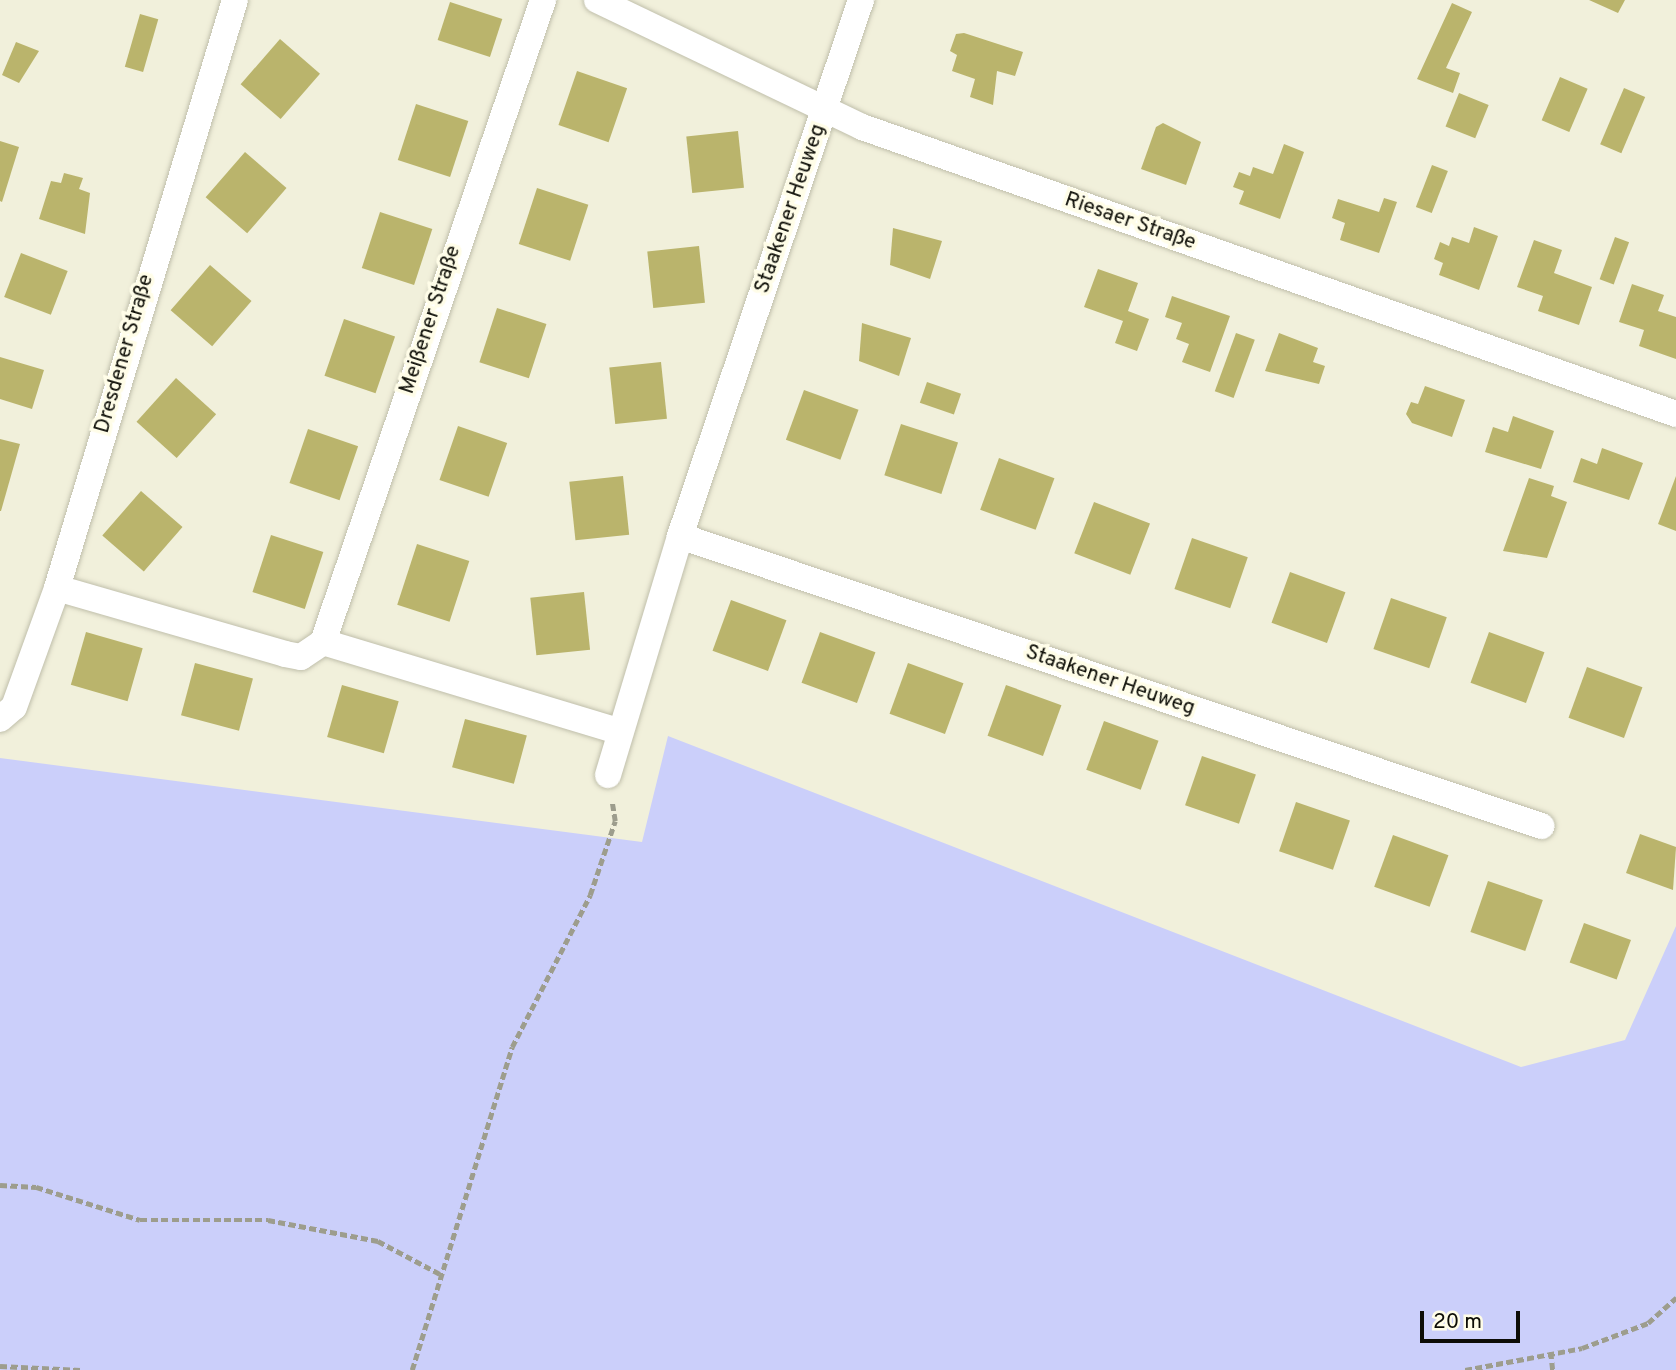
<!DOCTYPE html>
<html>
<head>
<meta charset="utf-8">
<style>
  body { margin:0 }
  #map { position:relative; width:1676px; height:1370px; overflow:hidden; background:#f1f0db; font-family:Overpass,sans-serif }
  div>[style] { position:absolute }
  .green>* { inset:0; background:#cbcffa }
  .building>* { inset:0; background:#bab46c; transform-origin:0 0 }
  .path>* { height:4.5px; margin-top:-2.25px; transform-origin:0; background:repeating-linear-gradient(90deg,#9d9d8d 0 7px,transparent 0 10.5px) }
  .roads { filter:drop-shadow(0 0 2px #c0bfab) drop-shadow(0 0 2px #c0bfab) }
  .minor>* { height:26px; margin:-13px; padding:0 13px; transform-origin:13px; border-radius:13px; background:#fff }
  span { translate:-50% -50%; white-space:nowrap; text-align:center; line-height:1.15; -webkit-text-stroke:7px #fffde8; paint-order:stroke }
  .street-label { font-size:21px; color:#0d0d06 }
  .scale { position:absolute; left:1420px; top:1311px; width:100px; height:32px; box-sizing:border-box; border:4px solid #0d0d06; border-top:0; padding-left:9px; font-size:21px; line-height:24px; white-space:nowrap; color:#0d0d06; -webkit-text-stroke:5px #fffde8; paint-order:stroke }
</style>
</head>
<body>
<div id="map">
  <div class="green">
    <div style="clip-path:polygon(668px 736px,1521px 1067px,1625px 1040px,1676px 926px,1676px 1370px,0 1370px,0 758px,642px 842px)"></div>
  </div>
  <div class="building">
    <div style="clip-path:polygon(1589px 0,1625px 0,1618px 13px)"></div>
    <div style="left:450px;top:2px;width:55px;height:40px;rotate:18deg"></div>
    <div style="clip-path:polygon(1452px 3px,1472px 12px,1446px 68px,1460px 73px,1453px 93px,1417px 79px)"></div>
    <div style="left:140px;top:14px;width:19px;height:55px;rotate:16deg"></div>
    <div style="clip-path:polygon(964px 33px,1023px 52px,1015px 76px,997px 71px,993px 105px,970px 97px,975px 79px,952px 71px,957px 55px,950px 51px,956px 34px)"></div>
    <div style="left:280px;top:39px;width:53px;height:60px;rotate:41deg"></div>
    <div style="clip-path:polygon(16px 42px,39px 51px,19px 83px,2px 75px)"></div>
    <div style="left:577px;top:71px;width:53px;height:57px;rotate:19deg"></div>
    <div style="left:1560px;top:77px;width:30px;height:47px;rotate:23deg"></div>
    <div style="left:1624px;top:88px;width:23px;height:61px;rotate:23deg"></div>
    <div style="left:1459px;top:93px;width:32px;height:36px;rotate:22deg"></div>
    <div style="left:416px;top:104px;width:55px;height:59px;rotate:18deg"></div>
    <div style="clip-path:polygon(1163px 123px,1201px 142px,1186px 185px,1141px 169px,1156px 127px)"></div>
    <div style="left:738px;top:131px;width:57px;height:52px;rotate:84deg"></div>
    <div style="clip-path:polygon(0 141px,19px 147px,2px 202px,0 201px)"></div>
    <div style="clip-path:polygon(1284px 144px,1304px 152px,1280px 219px,1239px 204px,1244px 191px,1233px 187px,1239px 172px,1250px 176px,1253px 167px,1273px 174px)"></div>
    <div style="left:245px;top:152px;width:55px;height:60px;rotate:41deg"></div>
    <div style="left:1432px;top:165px;width:17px;height:45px;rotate:21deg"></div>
    <div style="clip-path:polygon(64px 173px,83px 178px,79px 189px,90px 193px,85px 234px,39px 219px,51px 181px,61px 183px)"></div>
    <div style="left:537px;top:188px;width:54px;height:59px;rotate:18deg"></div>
    <div style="clip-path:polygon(1384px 198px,1397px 202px,1379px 253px,1340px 240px,1345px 223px,1332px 218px,1338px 199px,1379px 212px)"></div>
    <div style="left:380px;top:212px;width:55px;height:59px;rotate:18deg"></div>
    <div style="clip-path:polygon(1474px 227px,1498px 236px,1479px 290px,1439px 275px,1443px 263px,1434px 259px,1440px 242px,1449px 246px,1452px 237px,1469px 243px)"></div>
    <div style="clip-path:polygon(893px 228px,942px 241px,930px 279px,890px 265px)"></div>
    <div style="left:1615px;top:237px;width:15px;height:45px;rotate:20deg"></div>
    <div style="clip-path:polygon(1534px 240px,1562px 250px,1554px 273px,1592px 287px,1579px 325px,1538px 311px,1543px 296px,1517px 287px)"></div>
    <div style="left:699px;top:246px;width:57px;height:52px;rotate:84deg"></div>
    <div style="left:21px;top:253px;width:50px;height:47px;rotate:21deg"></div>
    <div style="left:210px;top:265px;width:55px;height:60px;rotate:41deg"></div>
    <div style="clip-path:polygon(1098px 269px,1138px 283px,1128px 311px,1149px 319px,1137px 351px,1115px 343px,1123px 321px,1084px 307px)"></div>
    <div style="clip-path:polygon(1632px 284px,1664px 295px,1658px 311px,1676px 317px,1676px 359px,1639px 346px,1644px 330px,1619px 322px)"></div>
    <div style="clip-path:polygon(1172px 296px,1230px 316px,1210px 372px,1182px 362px,1189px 344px,1176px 339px,1182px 323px,1165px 317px)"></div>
    <div style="left:497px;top:308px;width:52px;height:57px;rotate:18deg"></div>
    <div style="left:344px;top:319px;width:54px;height:60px;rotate:19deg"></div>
    <div style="clip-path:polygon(862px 323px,911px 338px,899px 376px,859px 361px)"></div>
    <div style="left:1236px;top:333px;width:20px;height:62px;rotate:20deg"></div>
    <div style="clip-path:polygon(1279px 333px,1318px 348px,1313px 362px,1325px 366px,1319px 384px,1265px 371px)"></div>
    <div style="clip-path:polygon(0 357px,44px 370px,32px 409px,0 399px)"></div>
    <div style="left:661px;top:362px;width:57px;height:52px;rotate:84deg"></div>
    <div style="left:176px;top:378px;width:54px;height:59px;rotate:42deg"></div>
    <div style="left:927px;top:382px;width:36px;height:22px;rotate:19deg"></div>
    <div style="clip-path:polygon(1425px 386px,1465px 400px,1452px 437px,1412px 423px,1406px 414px,1411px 402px,1418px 404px)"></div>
    <div style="left:804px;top:390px;width:58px;height:53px;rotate:20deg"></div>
    <div style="clip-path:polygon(1513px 416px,1554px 431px,1541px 469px,1485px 452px,1493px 427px,1508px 432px)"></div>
    <div style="left:901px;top:424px;width:60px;height:54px;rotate:18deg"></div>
    <div style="left:458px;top:426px;width:52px;height:57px;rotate:19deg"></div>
    <div style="left:308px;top:429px;width:53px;height:57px;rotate:19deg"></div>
    <div style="clip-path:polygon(0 439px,20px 444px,1px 511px,0 511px)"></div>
    <div style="clip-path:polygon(1602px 448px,1643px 463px,1629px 500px,1573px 482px,1581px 458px,1597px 464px)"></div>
    <div style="left:999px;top:458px;width:59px;height:55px;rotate:20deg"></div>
    <div style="left:623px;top:476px;width:59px;height:54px;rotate:84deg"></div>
    <div style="clip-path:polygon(1676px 476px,1676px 531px,1658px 524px)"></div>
    <div style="clip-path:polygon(1529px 478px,1554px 486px,1551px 496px,1567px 502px,1547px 558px,1503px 551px)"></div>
    <div style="left:141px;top:491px;width:55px;height:59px;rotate:41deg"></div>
    <div style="left:1094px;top:502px;width:60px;height:55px;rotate:21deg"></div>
    <div style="left:271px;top:535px;width:55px;height:60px;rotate:18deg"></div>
    <div style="left:1192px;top:538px;width:59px;height:54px;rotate:19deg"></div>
    <div style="left:417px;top:544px;width:55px;height:64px;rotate:18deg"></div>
    <div style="left:1290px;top:572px;width:59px;height:54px;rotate:20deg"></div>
    <div style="left:584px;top:592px;width:58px;height:54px;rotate:84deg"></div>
    <div style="left:1391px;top:598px;width:59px;height:54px;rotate:19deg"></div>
    <div style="left:731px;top:600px;width:59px;height:54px;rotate:20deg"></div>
    <div style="left:86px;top:632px;width:59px;height:55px;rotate:16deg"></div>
    <div style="left:820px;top:632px;width:59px;height:54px;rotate:20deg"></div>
    <div style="left:1489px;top:632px;width:59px;height:54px;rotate:20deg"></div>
    <div style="left:195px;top:663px;width:60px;height:54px;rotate:15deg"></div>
    <div style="left:908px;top:663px;width:59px;height:54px;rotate:20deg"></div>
    <div style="left:1587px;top:667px;width:59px;height:54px;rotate:20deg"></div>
    <div style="left:342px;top:685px;width:59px;height:54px;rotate:16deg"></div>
    <div style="left:1006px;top:685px;width:59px;height:54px;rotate:20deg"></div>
    <div style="left:465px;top:719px;width:64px;height:50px;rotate:15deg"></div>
    <div style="left:1104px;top:721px;width:58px;height:52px;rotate:20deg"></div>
    <div style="left:1202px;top:756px;width:57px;height:52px;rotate:19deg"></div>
    <div style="left:1296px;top:802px;width:57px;height:52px;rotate:19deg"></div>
    <div style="clip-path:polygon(1640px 834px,1676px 847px,1673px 890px,1626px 873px)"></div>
    <div style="left:1393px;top:835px;width:59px;height:55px;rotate:20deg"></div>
    <div style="left:1488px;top:881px;width:58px;height:54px;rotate:19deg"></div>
    <div style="left:1584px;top:923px;width:50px;height:42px;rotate:20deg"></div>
  </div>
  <div class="path">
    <div style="left:0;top:1185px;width:36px;rotate:3deg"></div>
    <div style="left:36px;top:1187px;width:109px;rotate:17.6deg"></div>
    <div style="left:140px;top:1220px;width:128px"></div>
    <div style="left:268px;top:1220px;width:112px;rotate:10.8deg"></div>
    <div style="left:378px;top:1241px;width:70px;rotate:28deg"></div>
    <div style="left:1551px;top:1352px;width:18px;rotate:84deg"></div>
    <div style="left:0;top:1366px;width:81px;rotate:2.8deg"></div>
    <div style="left:412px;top:1370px;width:338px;rotate:-72.8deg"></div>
    <div style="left:512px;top:1047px;width:171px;rotate:-62.8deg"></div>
    <div style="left:590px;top:895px;width:78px;rotate:-71.3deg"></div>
    <div style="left:615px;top:821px;width:18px;rotate:-99deg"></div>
    <div style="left:1465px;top:1370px;width:119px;rotate:-10.6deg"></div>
    <div style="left:1582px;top:1348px;width:71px;rotate:-20.7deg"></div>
    <div style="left:1648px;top:1323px;width:38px;rotate:-42deg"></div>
  </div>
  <div class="roads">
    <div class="minor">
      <div style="left:597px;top:0;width:294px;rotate:25.6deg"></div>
      <div style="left:862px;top:127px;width:863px;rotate:19.42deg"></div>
      <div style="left:680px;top:536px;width:909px;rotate:18.61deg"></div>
      <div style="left:57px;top:588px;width:237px;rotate:16.1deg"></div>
      <div style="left:285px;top:654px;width:16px;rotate:11deg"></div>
      <div style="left:301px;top:657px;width:27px;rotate:-34deg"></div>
      <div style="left:323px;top:642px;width:679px;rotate:-71.08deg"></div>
      <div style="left:323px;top:642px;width:308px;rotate:16.8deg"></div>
      <div style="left:0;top:719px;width:18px;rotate:-41deg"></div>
      <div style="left:14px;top:707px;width:127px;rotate:-70.1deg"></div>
      <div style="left:57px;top:588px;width:614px;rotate:-73.16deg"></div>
      <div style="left:608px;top:775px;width:250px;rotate:-73.2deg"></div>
      <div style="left:680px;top:536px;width:566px;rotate:-71.34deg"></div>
    </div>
  </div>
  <div class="street-label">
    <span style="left:791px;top:209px;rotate:-71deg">Staakener Heuweg</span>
    <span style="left:1130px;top:222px;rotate:19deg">Riesaer Straße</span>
    <span style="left:431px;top:320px;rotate:-72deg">Meißener Straße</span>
    <span style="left:125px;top:354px;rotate:-74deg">Dresdener Straße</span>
    <span style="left:1110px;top:681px;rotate:19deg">Staakener Heuweg</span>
  </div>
  <div class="scale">20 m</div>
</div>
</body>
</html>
